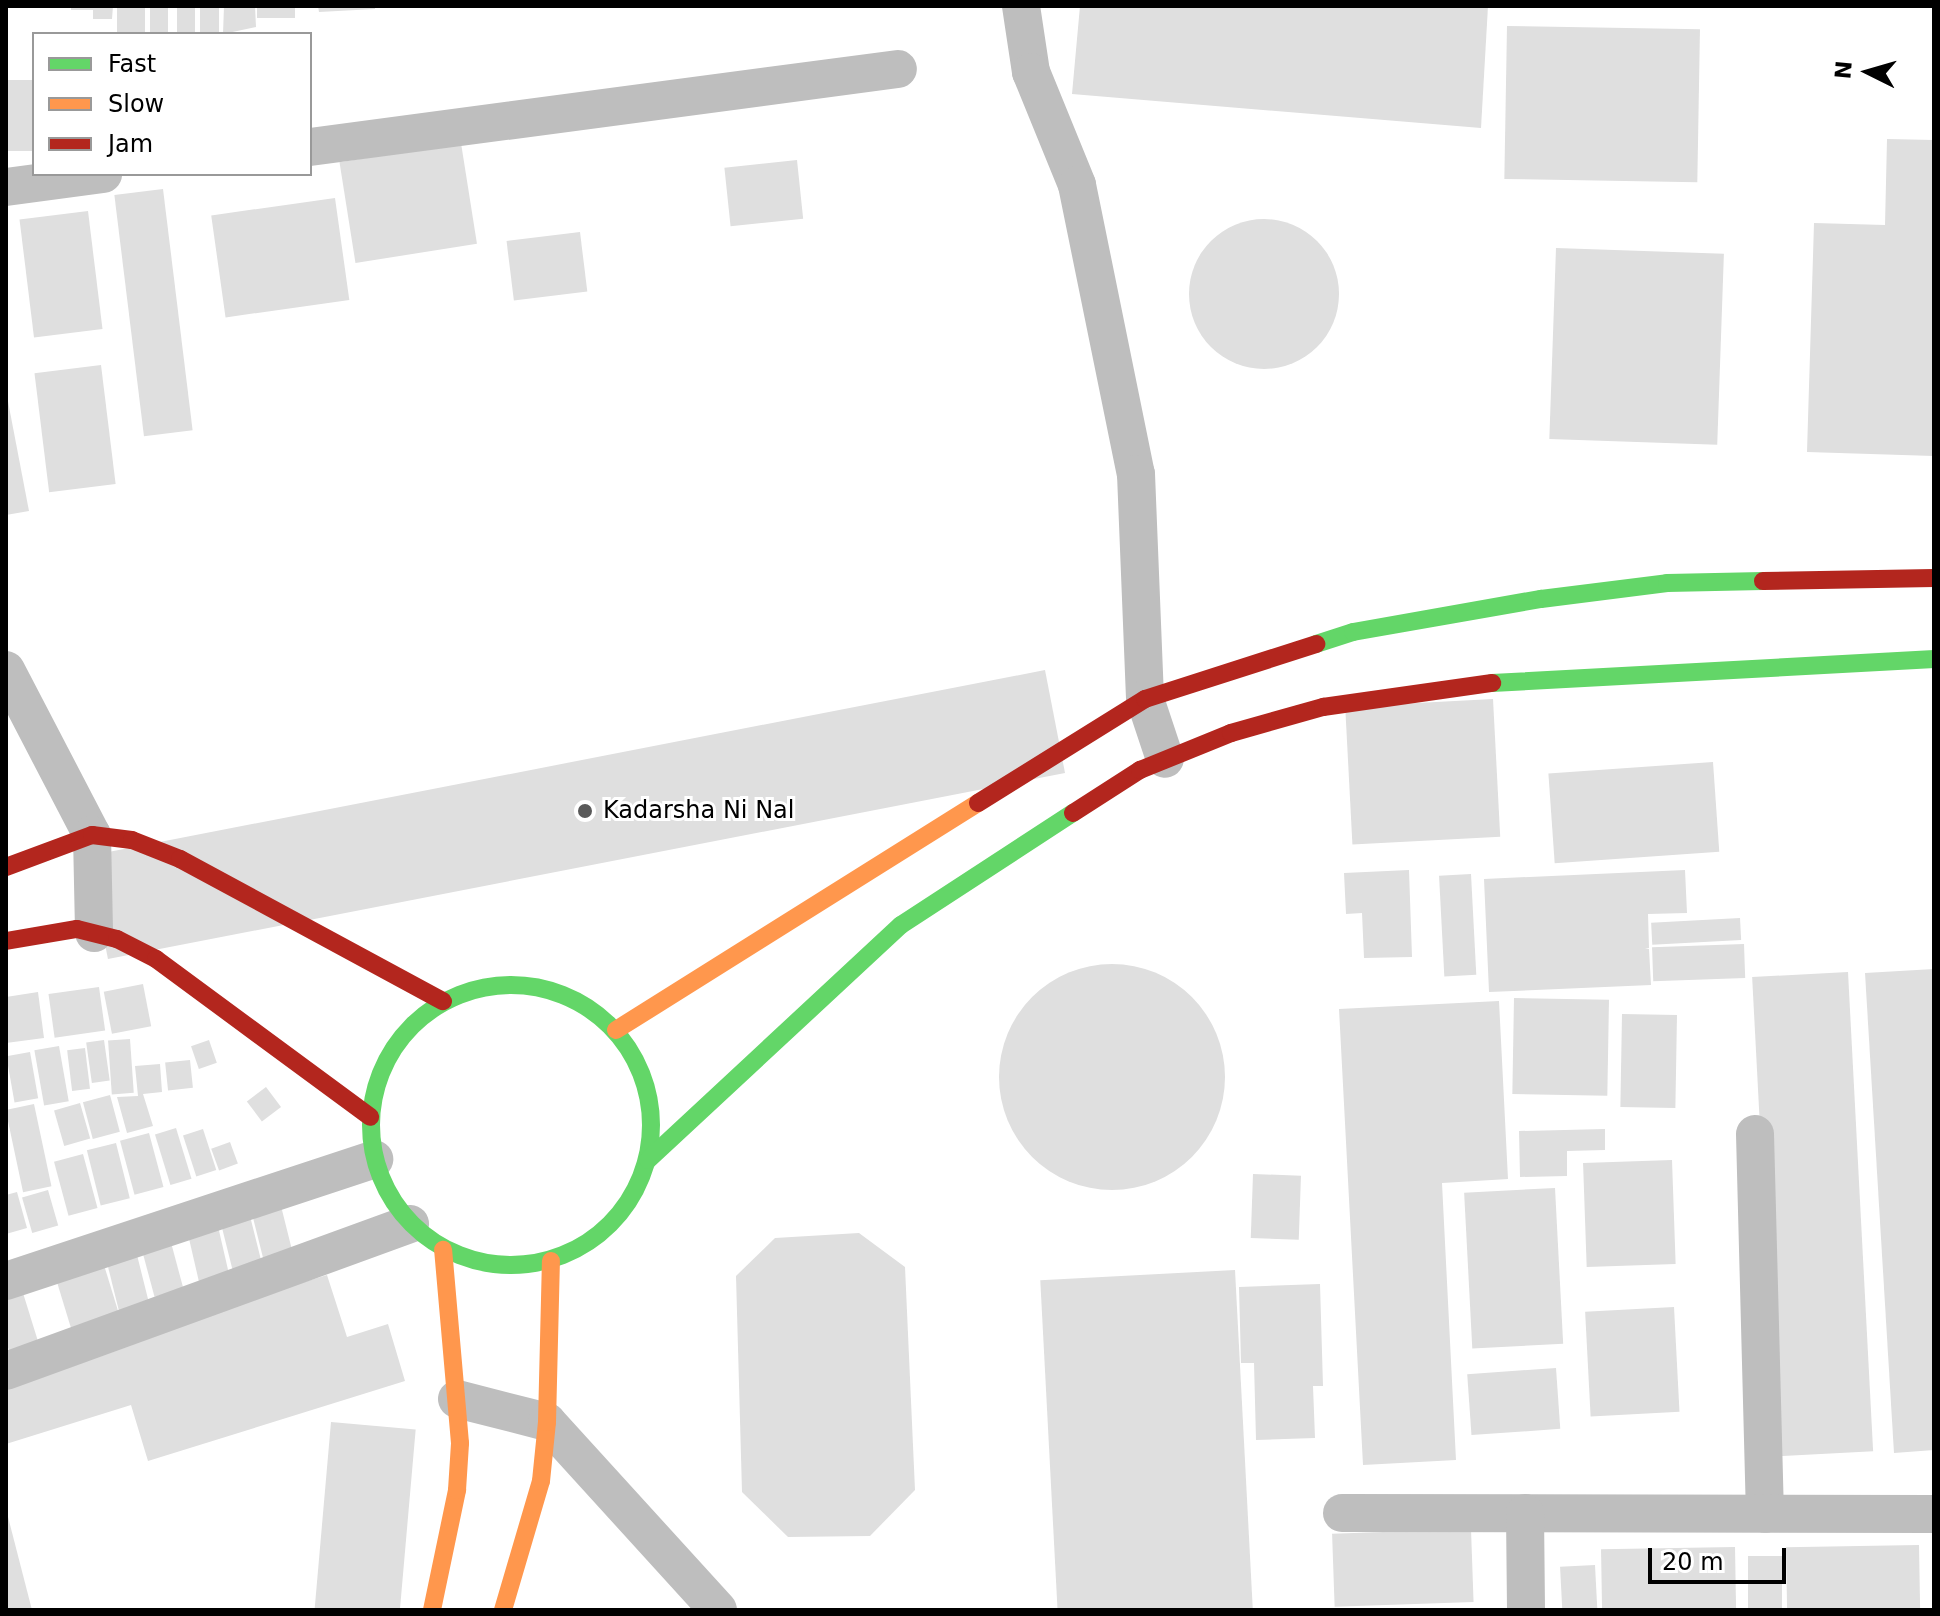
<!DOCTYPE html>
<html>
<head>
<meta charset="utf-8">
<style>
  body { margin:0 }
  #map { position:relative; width:1940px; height:1616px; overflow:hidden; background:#fff; font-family:"DejaVu Sans",sans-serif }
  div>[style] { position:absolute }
  .building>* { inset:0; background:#dfdfdf; transform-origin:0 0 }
  .round { border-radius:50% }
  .street>* { height:38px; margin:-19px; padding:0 19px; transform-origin:19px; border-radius:19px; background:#bebebe }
  .fast>* { height:18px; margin:-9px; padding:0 9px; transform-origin:9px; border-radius:9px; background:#63d668 }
  .fast>.ring { margin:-9px; padding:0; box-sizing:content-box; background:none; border:18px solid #63d668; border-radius:50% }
  .slow>* { height:18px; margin:-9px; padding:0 9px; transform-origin:9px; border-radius:9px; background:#ff974d }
  .jam>* { height:18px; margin:-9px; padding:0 9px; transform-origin:9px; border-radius:9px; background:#b3261e }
  .dots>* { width:22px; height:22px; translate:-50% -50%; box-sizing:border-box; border:4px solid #fff; border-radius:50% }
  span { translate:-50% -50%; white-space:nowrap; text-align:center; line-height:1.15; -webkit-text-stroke:6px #fff; paint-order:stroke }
  .poi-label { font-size:24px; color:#000 }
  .left { translate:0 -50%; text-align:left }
  .frame { position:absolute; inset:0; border:8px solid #000; pointer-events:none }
  .legend { position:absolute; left:32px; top:32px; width:280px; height:144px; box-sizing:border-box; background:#fff; border:2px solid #999; margin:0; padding:10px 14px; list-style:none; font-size:24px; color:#000 }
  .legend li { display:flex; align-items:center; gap:16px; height:40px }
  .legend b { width:40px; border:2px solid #999 }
  .north { position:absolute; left:1828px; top:32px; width:80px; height:80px; -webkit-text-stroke:6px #fff; paint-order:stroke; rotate:275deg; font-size:22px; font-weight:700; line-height:32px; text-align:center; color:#000 }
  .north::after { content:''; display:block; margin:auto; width:28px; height:36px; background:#000; clip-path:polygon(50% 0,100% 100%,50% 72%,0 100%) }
  .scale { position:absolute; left:1648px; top:1548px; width:138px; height:36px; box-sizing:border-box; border:4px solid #000; border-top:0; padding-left:10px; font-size:24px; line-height:28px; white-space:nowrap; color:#000; -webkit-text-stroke:6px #fff; paint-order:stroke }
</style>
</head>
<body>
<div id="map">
  <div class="building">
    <div style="clip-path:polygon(71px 6px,113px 6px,112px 19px,93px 19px,93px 10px,71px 10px)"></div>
    <div style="left:117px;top:6px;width:28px;height:28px"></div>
    <div style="left:150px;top:6px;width:18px;height:28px"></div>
    <div style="left:177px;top:6px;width:18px;height:28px"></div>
    <div style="left:200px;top:6px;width:19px;height:28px"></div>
    <div style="clip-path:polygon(224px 6px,255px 6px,256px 27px,223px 34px)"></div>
    <div style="left:257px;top:6px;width:38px;height:12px"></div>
    <div style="clip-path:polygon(318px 6px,375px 6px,375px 9px,319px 12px)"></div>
    <div style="clip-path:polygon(1080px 6px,1488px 6px,1481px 128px,1072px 94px)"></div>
    <div style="left:1507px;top:26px;width:193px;height:153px;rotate:1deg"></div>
    <div style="left:34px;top:80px;width:71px;height:28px;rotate:90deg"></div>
    <div style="clip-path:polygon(1887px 139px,1934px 140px,1934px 456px,1807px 452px,1814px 223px,1885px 225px)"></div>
    <div style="left:461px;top:143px;width:102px;height:123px;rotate:81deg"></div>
    <div style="left:797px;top:160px;width:59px;height:73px;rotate:84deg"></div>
    <div style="left:163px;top:189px;width:243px;height:49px;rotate:83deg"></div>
    <div style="left:335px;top:198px;width:103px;height:125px;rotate:82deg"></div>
    <div style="left:88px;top:211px;width:119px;height:69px;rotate:83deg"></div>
    <div class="round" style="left:1189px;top:219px;width:150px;height:150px"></div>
    <div style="left:580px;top:232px;width:60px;height:74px;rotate:83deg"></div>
    <div style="left:1556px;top:248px;width:168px;height:191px;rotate:2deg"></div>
    <div style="left:101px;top:365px;width:120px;height:67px;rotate:83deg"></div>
    <div style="clip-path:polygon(6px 391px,29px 511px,6px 515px)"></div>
    <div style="left:1045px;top:670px;width:105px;height:975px;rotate:79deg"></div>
    <div style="left:1493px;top:699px;width:138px;height:148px;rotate:87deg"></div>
    <div style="left:1713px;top:762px;width:90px;height:165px;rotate:86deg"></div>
    <div style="clip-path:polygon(1409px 870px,1412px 957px,1364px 958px,1362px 913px,1346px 914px,1344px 873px)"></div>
    <div style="clip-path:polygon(1685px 870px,1687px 913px,1648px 914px,1649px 948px,1645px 949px,1649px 949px,1651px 985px,1489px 992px,1484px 879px)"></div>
    <div style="left:1471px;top:874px;width:101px;height:32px;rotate:87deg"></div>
    <div style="left:1740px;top:918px;width:22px;height:89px;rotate:87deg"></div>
    <div style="left:1744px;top:944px;width:34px;height:92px;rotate:88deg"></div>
    <div class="round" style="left:999px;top:964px;width:226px;height:226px"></div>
    <div style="clip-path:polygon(1934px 969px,1934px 1450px,1894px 1453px,1865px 973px)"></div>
    <div style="left:1848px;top:972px;width:480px;height:96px;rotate:87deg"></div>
    <div style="left:143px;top:984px;width:43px;height:40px;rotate:79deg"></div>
    <div style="left:99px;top:987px;width:44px;height:51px;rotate:82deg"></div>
    <div style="clip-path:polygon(38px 992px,44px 1038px,6px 1043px,6px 997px)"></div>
    <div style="left:1514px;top:998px;width:95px;height:96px;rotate:1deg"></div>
    <div style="clip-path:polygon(1499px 1001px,1508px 1179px,1442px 1183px,1456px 1460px,1363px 1465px,1339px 1009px)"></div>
    <div style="left:1622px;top:1014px;width:55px;height:93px;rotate:1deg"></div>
    <div style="left:130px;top:1039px;width:54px;height:22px;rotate:86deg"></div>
    <div style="left:104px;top:1040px;width:41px;height:18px;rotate:82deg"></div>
    <div style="left:209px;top:1040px;width:24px;height:19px;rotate:71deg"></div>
    <div style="left:59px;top:1046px;width:56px;height:25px;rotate:80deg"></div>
    <div style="left:85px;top:1048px;width:41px;height:18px;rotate:83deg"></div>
    <div style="left:30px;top:1052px;width:47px;height:24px;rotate:80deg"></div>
    <div style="left:190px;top:1060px;width:28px;height:25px;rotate:84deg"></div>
    <div style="clip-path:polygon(160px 1064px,162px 1092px,143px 1094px,153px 1126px,127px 1133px,117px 1097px,138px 1096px,135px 1066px)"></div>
    <div style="left:266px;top:1087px;width:25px;height:24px;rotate:53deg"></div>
    <div style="left:110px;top:1095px;width:38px;height:28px;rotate:75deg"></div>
    <div style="left:80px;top:1103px;width:37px;height:27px;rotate:74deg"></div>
    <div style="left:34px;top:1104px;width:84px;height:29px;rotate:78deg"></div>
    <div style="left:176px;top:1128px;width:53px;height:22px;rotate:73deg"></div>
    <div style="left:203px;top:1129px;width:43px;height:21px;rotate:72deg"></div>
    <div style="clip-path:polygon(1605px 1129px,1605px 1150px,1567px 1151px,1567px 1176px,1520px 1177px,1519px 1131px)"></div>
    <div style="left:149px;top:1133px;width:56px;height:30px;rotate:75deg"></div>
    <div style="left:230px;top:1142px;width:23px;height:20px;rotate:70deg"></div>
    <div style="left:116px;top:1143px;width:57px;height:30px;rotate:76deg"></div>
    <div style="left:83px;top:1154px;width:56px;height:30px;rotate:75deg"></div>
    <div style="left:1672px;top:1160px;width:104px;height:89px;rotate:88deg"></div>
    <div style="left:1253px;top:1174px;width:48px;height:64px;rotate:2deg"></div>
    <div style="left:1555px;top:1188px;width:156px;height:91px;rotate:87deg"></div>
    <div style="left:48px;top:1190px;width:37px;height:27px;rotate:74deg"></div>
    <div style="clip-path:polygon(17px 1192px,27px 1228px,6px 1234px,6px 1195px)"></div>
    <div style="left:279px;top:1198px;width:57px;height:30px;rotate:76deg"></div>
    <div style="left:248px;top:1208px;width:57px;height:30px;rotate:76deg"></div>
    <div style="left:217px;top:1222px;width:57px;height:31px;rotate:77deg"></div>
    <div style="clip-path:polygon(859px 1233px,905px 1267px,915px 1490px,870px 1536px,788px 1537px,742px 1492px,736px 1276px,775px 1238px)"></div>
    <div style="left:169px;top:1235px;width:56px;height:30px;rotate:75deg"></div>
    <div style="left:136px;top:1251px;width:56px;height:31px;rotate:76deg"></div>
    <div style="left:104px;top:1265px;width:61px;height:50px;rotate:73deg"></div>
    <div style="left:1235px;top:1270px;width:340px;height:195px;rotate:87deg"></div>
    <div style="clip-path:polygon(327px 1275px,347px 1337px,388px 1324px,405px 1381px,148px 1461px,131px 1405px,6px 1444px,6px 1374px)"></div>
    <div style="clip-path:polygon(19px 1280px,41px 1351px,12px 1360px,6px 1341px,6px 1284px)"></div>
    <div style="clip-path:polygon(1320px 1284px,1323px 1386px,1313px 1386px,1315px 1438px,1256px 1440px,1254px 1363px,1241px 1363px,1239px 1287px)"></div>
    <div style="left:1674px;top:1307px;width:105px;height:89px;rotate:87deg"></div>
    <div style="left:1556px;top:1368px;width:61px;height:89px;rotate:86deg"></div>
    <div style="left:331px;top:1422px;width:85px;height:189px;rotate:5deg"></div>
    <div style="clip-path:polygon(6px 1513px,7px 1513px,32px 1610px,6px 1610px)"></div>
    <div style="left:1471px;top:1529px;width:73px;height:139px;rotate:88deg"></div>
    <div style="left:1919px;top:1545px;width:65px;height:133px;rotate:89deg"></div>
    <div style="left:1735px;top:1547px;width:63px;height:134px;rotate:89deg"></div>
    <div style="left:1748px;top:1556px;width:34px;height:54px"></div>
    <div style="left:1595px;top:1565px;width:45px;height:35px;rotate:87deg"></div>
  </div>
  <div class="street">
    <div style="left:1021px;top:6px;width:67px;rotate:81.4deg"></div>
    <div style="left:1031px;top:72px;width:122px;rotate:67.8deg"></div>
    <div style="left:1077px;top:185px;width:295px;rotate:78.5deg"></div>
    <div style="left:1136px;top:474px;width:225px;rotate:87.7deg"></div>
    <div style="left:1145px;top:699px;width:63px;rotate:71.6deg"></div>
    <div style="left:310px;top:147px;width:593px;rotate:-7.56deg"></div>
    <div style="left:6px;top:187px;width:98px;rotate:-7.6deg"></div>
    <div style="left:6px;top:670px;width:186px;rotate:62.5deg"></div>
    <div style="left:92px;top:835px;width:98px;rotate:88.8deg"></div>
    <div style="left:1755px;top:1134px;width:380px;rotate:88.5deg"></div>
    <div style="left:6px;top:1281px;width:388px;rotate:-18.3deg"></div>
    <div style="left:6px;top:1371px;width:430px;rotate:-20deg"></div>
    <div style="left:457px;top:1399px;width:93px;rotate:14.3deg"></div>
    <div style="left:547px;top:1422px;width:254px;rotate:47.7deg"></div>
    <div style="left:1342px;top:1513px;width:592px;rotate:0.1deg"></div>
    <div style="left:1525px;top:1513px;width:97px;rotate:89.4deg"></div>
  </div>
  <div class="fast">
    <div style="left:1316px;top:644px;width:39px;rotate:-18deg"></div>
    <div style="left:1353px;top:632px;width:191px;rotate:-10deg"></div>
    <div style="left:1541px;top:599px;width:127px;rotate:-7.2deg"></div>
    <div style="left:1667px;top:583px;width:96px;rotate:-1.2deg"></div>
    <div style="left:1492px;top:683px;width:443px;rotate:-3.1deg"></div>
    <div class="ring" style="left:371px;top:985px;width:262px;height:262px"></div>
    <div style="left:648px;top:1160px;width:345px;rotate:-42.9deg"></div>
    <div style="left:901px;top:925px;width:205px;rotate:-33.1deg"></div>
  </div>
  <div class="slow">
    <div style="left:616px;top:1030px;width:427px;rotate:-32.1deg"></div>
    <div style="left:432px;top:1610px;width:123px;rotate:-78.2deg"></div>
    <div style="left:457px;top:1490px;width:47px;rotate:-86.3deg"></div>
    <div style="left:460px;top:1443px;width:194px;rotate:-95deg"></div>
    <div style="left:503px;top:1610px;width:134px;rotate:-73.6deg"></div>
    <div style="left:541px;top:1481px;width:59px;rotate:-84.2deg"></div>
    <div style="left:547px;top:1422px;width:161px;rotate:-88.6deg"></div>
  </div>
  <div class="jam">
    <div style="left:1763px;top:581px;width:171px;rotate:-1deg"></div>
    <div style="left:978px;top:803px;width:197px;rotate:-31.9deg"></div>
    <div style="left:1145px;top:699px;width:180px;rotate:-17.8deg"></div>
    <div style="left:1073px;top:813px;width:80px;rotate:-32.7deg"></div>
    <div style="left:1140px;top:770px;width:98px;rotate:-22.1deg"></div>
    <div style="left:1231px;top:733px;width:96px;rotate:-15.8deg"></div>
    <div style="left:1323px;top:707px;width:171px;rotate:-8.1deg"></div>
    <div style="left:6px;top:867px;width:92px;rotate:-20.4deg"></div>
    <div style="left:92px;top:835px;width:40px;rotate:7.1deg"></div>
    <div style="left:132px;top:840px;width:52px;rotate:21.6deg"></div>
    <div style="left:180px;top:859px;width:299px;rotate:28.4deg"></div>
    <div style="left:6px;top:941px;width:72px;rotate:-9.6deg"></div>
    <div style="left:77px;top:929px;width:41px;rotate:14deg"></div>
    <div style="left:117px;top:939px;width:44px;rotate:27.1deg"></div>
    <div style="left:156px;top:959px;width:266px;rotate:36.4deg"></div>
  </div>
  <div class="dots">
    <div style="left:585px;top:811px;background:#595959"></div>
  </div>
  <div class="poi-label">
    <span class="left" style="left:603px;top:811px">Kadarsha Ni Nal</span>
  </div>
  <div class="frame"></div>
  <ul class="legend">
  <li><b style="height:10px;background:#63d668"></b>Fast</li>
  <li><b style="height:10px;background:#ff974d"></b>Slow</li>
  <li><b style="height:10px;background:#b3261e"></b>Jam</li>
  </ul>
  <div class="north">N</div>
  <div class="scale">20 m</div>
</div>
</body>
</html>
